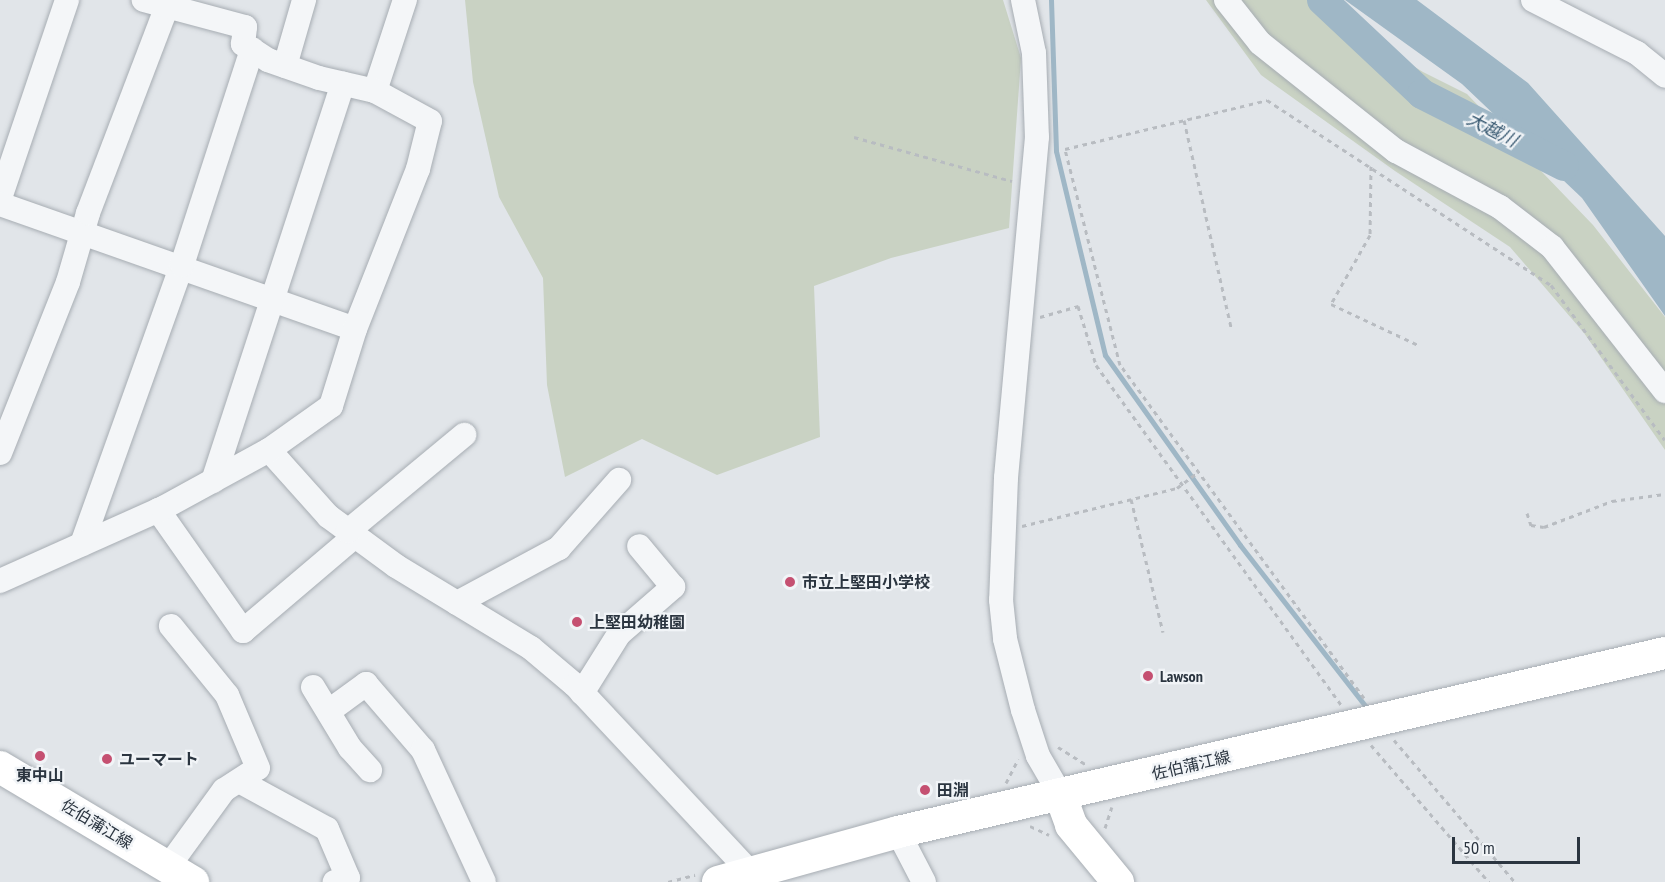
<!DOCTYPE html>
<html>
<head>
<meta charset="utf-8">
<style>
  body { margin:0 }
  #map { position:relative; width:1665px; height:882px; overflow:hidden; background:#e1e5e9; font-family:"PT Sans Narrow","Noto Sans JP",sans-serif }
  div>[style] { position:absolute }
  .green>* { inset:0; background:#c9d2c3 }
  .water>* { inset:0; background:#9fb7c6 }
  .stream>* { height:5px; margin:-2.5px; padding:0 2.5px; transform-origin:2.5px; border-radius:2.5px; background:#9fb7c6 }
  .river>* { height:30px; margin:-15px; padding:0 15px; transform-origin:15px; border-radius:15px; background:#9fb7c6 }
  .path>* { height:3px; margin-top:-1.5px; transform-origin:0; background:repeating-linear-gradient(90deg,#b8bcc1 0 4.5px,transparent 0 9px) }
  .roads { filter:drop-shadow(0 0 2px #a7adb3) drop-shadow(0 0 2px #a7adb3) }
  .minor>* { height:24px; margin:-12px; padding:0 12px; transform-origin:12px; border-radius:12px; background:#f4f6f8 }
  .major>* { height:32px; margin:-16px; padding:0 16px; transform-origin:16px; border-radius:16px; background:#fff }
  .dots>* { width:16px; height:16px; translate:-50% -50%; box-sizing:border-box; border:3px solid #f1f4f7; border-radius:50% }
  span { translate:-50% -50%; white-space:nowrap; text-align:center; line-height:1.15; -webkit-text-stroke:4.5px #f1f4f7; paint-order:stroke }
  .poi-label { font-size:16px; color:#2b3540; font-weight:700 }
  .left { translate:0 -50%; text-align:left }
  .street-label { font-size:16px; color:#2b3540 }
  .water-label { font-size:18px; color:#385971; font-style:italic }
  .scale { position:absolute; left:1452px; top:837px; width:128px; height:27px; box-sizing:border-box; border:3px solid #2b3540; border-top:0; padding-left:8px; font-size:18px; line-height:21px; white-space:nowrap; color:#2b3540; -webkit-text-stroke:4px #f1f4f7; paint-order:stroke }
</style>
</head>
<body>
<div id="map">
  <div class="green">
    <div style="clip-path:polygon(465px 0,1003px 0,1021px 58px,1009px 228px,891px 258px,814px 286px,820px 437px,717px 475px,642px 439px,565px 477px,547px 385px,543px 278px,499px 197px,473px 82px)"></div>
    <div style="clip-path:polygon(1206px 0,1313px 0,1319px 8px,1423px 72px,1467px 94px,1593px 225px,1665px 317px,1665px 450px,1584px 333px,1510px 247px,1395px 171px,1261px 75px)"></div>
  </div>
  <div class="water">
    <div style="clip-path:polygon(1345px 0,1417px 0,1528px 83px,1665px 236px,1665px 316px,1582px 198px,1462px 84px)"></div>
  </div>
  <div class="stream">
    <div style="left:1051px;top:0;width:151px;rotate:88.1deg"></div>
    <div style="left:1056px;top:151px;width:210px;rotate:76.5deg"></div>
    <div style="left:1105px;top:355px;width:233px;rotate:54.6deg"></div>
    <div style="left:1240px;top:545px;width:205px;rotate:52.1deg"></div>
  </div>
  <div class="river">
    <div style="left:1322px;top:0;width:137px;rotate:43.2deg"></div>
    <div style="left:1422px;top:94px;width:159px;rotate:26.9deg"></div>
  </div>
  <div class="path">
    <div style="left:1184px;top:120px;width:212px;rotate:77.2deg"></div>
    <div style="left:854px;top:137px;width:164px;rotate:15.6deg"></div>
    <div style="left:1371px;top:166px;width:69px;rotate:90.8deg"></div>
    <div style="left:1370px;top:235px;width:79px;rotate:119.5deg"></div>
    <div style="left:1331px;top:304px;width:96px;rotate:25.2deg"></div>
    <div style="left:1040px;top:317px;width:40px;rotate:-16deg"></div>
    <div style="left:1078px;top:306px;width:62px;rotate:73deg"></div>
    <div style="left:1096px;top:365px;width:420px;rotate:54.2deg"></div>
    <div style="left:1131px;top:499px;width:137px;rotate:76.5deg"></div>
    <div style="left:1527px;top:513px;width:13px;rotate:72deg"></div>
    <div style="left:1531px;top:525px;width:13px;rotate:9deg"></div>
    <div style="left:1544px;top:527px;width:73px;rotate:-20.9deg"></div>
    <div style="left:1612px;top:501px;width:53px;rotate:-7.5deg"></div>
    <div style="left:1022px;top:526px;width:160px;rotate:-13.8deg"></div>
    <div style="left:1177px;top:488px;width:25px;rotate:-37deg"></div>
    <div style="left:1364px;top:698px;width:413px;rotate:-126.2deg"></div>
    <div style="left:1120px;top:365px;width:223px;rotate:-104.3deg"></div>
    <div style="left:1065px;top:149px;width:208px;rotate:-13.6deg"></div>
    <div style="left:1267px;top:100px;width:339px;rotate:33.1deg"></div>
    <div style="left:1551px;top:285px;width:192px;rotate:53.7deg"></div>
    <div style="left:1394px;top:740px;width:187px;rotate:49.6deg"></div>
    <div style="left:1371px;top:745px;width:181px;rotate:49.3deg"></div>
    <div style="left:1058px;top:747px;width:32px;rotate:32deg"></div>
    <div style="left:1006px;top:783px;width:27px;rotate:-63deg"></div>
    <div style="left:1030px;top:826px;width:21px;rotate:25deg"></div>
    <div style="left:1105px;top:828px;width:22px;rotate:-72deg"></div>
    <div style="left:668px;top:882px;width:28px;rotate:-15deg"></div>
  </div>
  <div class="roads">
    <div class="minor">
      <div style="left:1023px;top:0;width:54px;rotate:78.3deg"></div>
      <div style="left:1034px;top:53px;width:84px;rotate:88deg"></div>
      <div style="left:1037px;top:137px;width:342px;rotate:95.2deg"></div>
      <div style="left:1006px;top:478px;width:122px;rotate:92.3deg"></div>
      <div style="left:1001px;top:600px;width:39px;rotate:84deg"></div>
      <div style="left:1005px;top:639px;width:73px;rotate:75.8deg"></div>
      <div style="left:1023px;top:710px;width:48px;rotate:71.9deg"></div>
      <div style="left:1038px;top:756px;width:44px;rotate:59.9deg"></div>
      <div style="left:1226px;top:0;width:55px;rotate:51.7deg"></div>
      <div style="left:1260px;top:43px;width:174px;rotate:38.5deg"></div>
      <div style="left:1396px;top:151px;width:118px;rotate:28.3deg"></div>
      <div style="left:1500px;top:207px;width:66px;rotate:37.6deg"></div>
      <div style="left:1552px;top:247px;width:183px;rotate:51.9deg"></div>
      <div style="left:1533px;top:0;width:117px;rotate:27deg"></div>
      <div style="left:1637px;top:53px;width:36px;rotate:39deg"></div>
      <div style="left:285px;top:66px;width:69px;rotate:-73.9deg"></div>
      <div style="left:375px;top:91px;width:96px;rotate:-71.8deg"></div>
      <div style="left:0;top:198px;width:209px;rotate:-71.3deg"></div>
      <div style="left:0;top:204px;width:376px;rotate:19.4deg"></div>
      <div style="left:269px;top:450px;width:89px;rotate:48.2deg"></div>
      <div style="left:328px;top:516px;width:84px;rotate:36.3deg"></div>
      <div style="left:396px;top:566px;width:158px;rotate:31.3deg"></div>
      <div style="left:531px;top:648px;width:57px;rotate:40.1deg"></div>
      <div style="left:575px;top:685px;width:259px;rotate:46.9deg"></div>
      <div style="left:0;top:453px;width:184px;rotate:-68.3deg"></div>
      <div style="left:68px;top:282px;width:72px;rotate:-73.8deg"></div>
      <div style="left:88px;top:213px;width:222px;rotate:-69.1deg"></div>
      <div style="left:213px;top:481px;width:418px;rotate:-71.9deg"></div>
      <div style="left:158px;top:510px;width:148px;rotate:54.9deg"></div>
      <div style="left:243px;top:631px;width:147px;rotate:-40.3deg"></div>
      <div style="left:348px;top:531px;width:151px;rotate:-39.6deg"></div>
      <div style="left:82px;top:544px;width:296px;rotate:-70.3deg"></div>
      <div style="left:182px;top:265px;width:227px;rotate:-72deg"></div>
      <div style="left:0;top:581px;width:179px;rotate:-24.1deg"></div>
      <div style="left:163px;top:508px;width:121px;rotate:-28.7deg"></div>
      <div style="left:269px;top:450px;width:76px;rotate:-35.4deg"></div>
      <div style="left:331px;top:406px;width:81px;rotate:-72.7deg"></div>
      <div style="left:355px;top:329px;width:172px;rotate:-68.5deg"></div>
      <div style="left:418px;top:169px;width:49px;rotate:-76deg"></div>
      <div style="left:430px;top:121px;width:63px;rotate:-151.4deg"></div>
      <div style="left:375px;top:91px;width:57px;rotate:-166.9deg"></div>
      <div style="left:319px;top:78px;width:54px;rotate:-160.6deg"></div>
      <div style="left:268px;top:60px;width:30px;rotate:-147deg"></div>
      <div style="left:243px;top:44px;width:17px;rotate:-83deg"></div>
      <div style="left:245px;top:27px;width:105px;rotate:-165deg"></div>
      <div style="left:457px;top:603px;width:116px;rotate:-28.3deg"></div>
      <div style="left:559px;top:548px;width:91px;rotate:-48.6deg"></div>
      <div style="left:313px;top:687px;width:71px;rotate:58.8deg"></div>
      <div style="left:350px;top:748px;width:30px;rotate:48deg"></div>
      <div style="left:582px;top:693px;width:70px;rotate:-57.9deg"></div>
      <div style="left:619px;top:634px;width:72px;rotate:-41deg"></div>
      <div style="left:673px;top:587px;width:53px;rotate:-129.7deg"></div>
      <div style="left:329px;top:711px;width:46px;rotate:-36.1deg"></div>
      <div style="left:366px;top:684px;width:87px;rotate:49.2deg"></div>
      <div style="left:423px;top:750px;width:145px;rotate:65.2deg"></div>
      <div style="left:239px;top:781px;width:100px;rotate:28.6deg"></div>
      <div style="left:327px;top:829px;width:53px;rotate:66.8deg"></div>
      <div style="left:348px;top:878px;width:14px;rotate:163deg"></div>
      <div style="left:898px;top:832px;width:56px;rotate:62.5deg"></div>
      <div style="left:168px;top:867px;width:95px;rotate:-54deg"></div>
      <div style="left:224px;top:790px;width:40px;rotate:-32.9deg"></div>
      <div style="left:258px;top:768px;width:79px;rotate:-113deg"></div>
      <div style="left:227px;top:695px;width:89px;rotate:-129.1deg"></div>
    </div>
    <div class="major">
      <div style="left:0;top:767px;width:225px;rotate:30.8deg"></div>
      <div style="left:1060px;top:794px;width:33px;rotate:70deg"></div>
      <div style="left:1071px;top:825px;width:74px;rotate:50.5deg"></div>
      <div style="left:718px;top:882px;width:187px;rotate:-15.5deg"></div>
      <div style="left:898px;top:832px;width:788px;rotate:-13.14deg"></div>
    </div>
  </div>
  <div class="dots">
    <div style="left:790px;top:582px;background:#c55071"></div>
    <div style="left:577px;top:622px;background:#c55071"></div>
    <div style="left:1148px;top:676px;background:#c55071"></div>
    <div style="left:40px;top:756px;background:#c55071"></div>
    <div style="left:107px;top:759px;background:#c55071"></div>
    <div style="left:925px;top:790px;background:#c55071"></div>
  </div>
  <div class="poi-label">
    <span class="left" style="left:802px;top:582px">市立上堅田小学校</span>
    <span class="left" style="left:589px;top:622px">上堅田幼稚園</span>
    <span class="left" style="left:1160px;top:676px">Lawson</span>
    <span class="left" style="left:119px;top:759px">ユーマート</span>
    <span style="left:40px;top:775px">東中山</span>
    <span class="left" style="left:937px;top:790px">田淵</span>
  </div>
  <div class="street-label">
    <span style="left:1191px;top:765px;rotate:-13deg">佐伯蒲江線</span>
    <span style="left:97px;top:824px;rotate:31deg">佐伯蒲江線</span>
  </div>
  <div class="water-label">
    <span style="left:1492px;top:130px;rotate:27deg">大越川</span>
  </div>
  <div class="scale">50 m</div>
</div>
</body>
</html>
